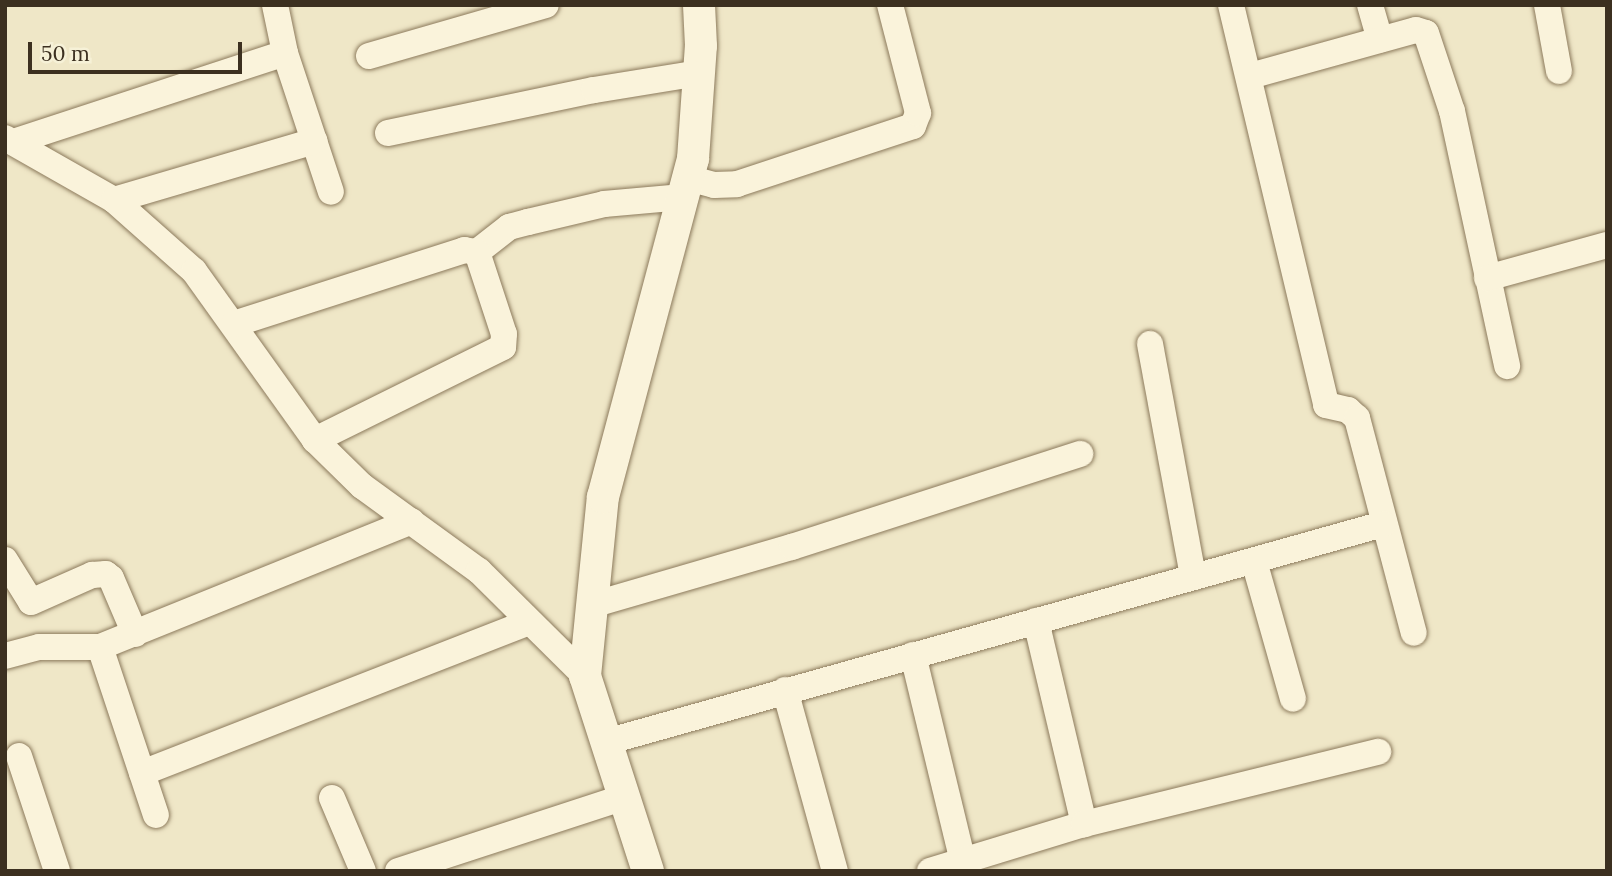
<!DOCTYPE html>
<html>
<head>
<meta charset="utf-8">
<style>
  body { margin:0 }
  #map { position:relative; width:1612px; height:876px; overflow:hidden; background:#efe7c7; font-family:Lora,serif }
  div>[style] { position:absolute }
  .roads { filter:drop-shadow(0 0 2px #8c7a5c) drop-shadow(0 0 2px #8c7a5c) }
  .minor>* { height:26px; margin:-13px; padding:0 13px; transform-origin:13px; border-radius:13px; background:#faf3db }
  .tertiary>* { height:32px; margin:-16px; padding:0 16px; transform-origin:16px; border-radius:16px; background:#faf3db }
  span { translate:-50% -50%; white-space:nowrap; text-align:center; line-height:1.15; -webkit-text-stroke:5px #f6f1d7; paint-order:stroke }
  .frame { position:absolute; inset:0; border:7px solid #3c3020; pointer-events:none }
  .scale { position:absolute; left:28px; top:42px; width:214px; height:32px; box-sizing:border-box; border:4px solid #3c3020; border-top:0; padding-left:9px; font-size:21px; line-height:24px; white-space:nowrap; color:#3c3020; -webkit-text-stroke:5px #f6f1d7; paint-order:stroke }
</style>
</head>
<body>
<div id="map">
  <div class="roads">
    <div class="minor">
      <div style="left:275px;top:5px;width:49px;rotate:78.2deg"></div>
      <div style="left:285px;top:53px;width:146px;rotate:71.7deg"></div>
      <div style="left:1231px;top:5px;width:411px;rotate:76.6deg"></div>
      <div style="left:1326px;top:405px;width:23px;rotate:13deg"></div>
      <div style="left:1348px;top:410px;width:12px;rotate:42deg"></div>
      <div style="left:1357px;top:418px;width:222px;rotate:75.2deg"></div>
      <div style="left:1370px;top:5px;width:36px;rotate:74deg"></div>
      <div style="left:1547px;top:5px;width:67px;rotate:79.7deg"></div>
      <div style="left:369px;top:56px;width:184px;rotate:-16.1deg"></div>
      <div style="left:1250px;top:76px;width:172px;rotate:-15.5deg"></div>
      <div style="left:1416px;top:30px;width:10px;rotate:17deg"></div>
      <div style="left:1426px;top:33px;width:82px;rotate:71.6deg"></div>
      <div style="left:1452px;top:111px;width:261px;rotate:77.8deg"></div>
      <div style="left:388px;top:133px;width:210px;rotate:-11.8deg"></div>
      <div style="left:594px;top:90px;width:106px;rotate:-9.2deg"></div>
      <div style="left:5px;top:138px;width:125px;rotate:29.6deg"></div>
      <div style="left:114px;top:200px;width:107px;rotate:41.6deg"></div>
      <div style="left:194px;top:271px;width:208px;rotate:54.4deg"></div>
      <div style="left:315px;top:440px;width:66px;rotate:44.4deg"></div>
      <div style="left:362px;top:486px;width:145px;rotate:36deg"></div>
      <div style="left:479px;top:571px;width:149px;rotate:44.7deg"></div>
      <div style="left:13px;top:142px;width:286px;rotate:-18.1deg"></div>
      <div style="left:688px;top:178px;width:27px;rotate:15deg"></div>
      <div style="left:714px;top:185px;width:23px;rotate:-2deg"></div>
      <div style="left:737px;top:184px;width:185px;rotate:-18.2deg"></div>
      <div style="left:913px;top:126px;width:14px;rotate:-69deg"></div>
      <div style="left:918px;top:113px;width:112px;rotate:-104.5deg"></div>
      <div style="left:114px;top:200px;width:209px;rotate:-16.4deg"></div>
      <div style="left:477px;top:252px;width:41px;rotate:-38deg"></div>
      <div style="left:509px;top:227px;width:20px;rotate:-15deg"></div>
      <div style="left:528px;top:222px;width:78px;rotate:-13.3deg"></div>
      <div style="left:604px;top:204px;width:79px;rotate:-5.1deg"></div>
      <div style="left:1487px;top:278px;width:124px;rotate:-15.4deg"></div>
      <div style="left:234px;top:324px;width:242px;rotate:-17.8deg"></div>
      <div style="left:464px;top:250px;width:13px;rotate:9deg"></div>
      <div style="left:477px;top:252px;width:86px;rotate:71.8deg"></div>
      <div style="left:504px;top:334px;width:13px;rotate:94deg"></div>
      <div style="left:503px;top:347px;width:210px;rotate:153.7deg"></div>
      <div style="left:1150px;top:344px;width:237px;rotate:79.5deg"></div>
      <div style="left:5px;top:560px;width:49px;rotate:58.2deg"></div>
      <div style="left:31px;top:602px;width:67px;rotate:-23.9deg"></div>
      <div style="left:92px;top:575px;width:14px;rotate:-4deg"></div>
      <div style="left:106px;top:574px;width:6px;rotate:39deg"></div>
      <div style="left:111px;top:578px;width:61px;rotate:66.8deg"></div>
      <div style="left:1254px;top:561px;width:143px;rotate:74.2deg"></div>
      <div style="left:592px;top:605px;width:208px;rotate:-16.2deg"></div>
      <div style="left:792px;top:547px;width:303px;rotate:-17.9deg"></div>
      <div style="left:1036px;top:621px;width:209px;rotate:76.7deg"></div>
      <div style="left:100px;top:647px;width:177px;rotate:71.6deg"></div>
      <div style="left:913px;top:655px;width:212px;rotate:76.4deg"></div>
      <div style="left:5px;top:656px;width:35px;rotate:-15deg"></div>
      <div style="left:39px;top:647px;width:61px"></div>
      <div style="left:100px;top:647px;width:336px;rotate:-22deg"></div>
      <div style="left:785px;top:690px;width:188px;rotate:74.6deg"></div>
      <div style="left:606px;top:742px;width:807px;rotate:-15.67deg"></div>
      <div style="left:19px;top:756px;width:121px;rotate:71.7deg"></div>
      <div style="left:142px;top:773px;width:416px;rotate:-21.3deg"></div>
      <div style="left:332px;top:798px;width:79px;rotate:67deg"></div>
      <div style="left:398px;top:871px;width:238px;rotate:-18.1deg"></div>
      <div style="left:930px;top:871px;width:161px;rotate:-17deg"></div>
      <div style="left:1084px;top:824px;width:303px;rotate:-13.8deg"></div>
    </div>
    <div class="tertiary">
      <div style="left:648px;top:871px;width:205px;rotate:-107.9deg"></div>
      <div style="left:585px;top:676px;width:180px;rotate:-84.3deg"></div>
      <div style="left:603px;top:497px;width:350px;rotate:-75.1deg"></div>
      <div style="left:693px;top:159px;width:113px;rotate:-86deg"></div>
      <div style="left:701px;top:46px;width:41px;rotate:-92.8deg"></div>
    </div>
  </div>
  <div class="frame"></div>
  <div class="scale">50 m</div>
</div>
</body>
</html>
